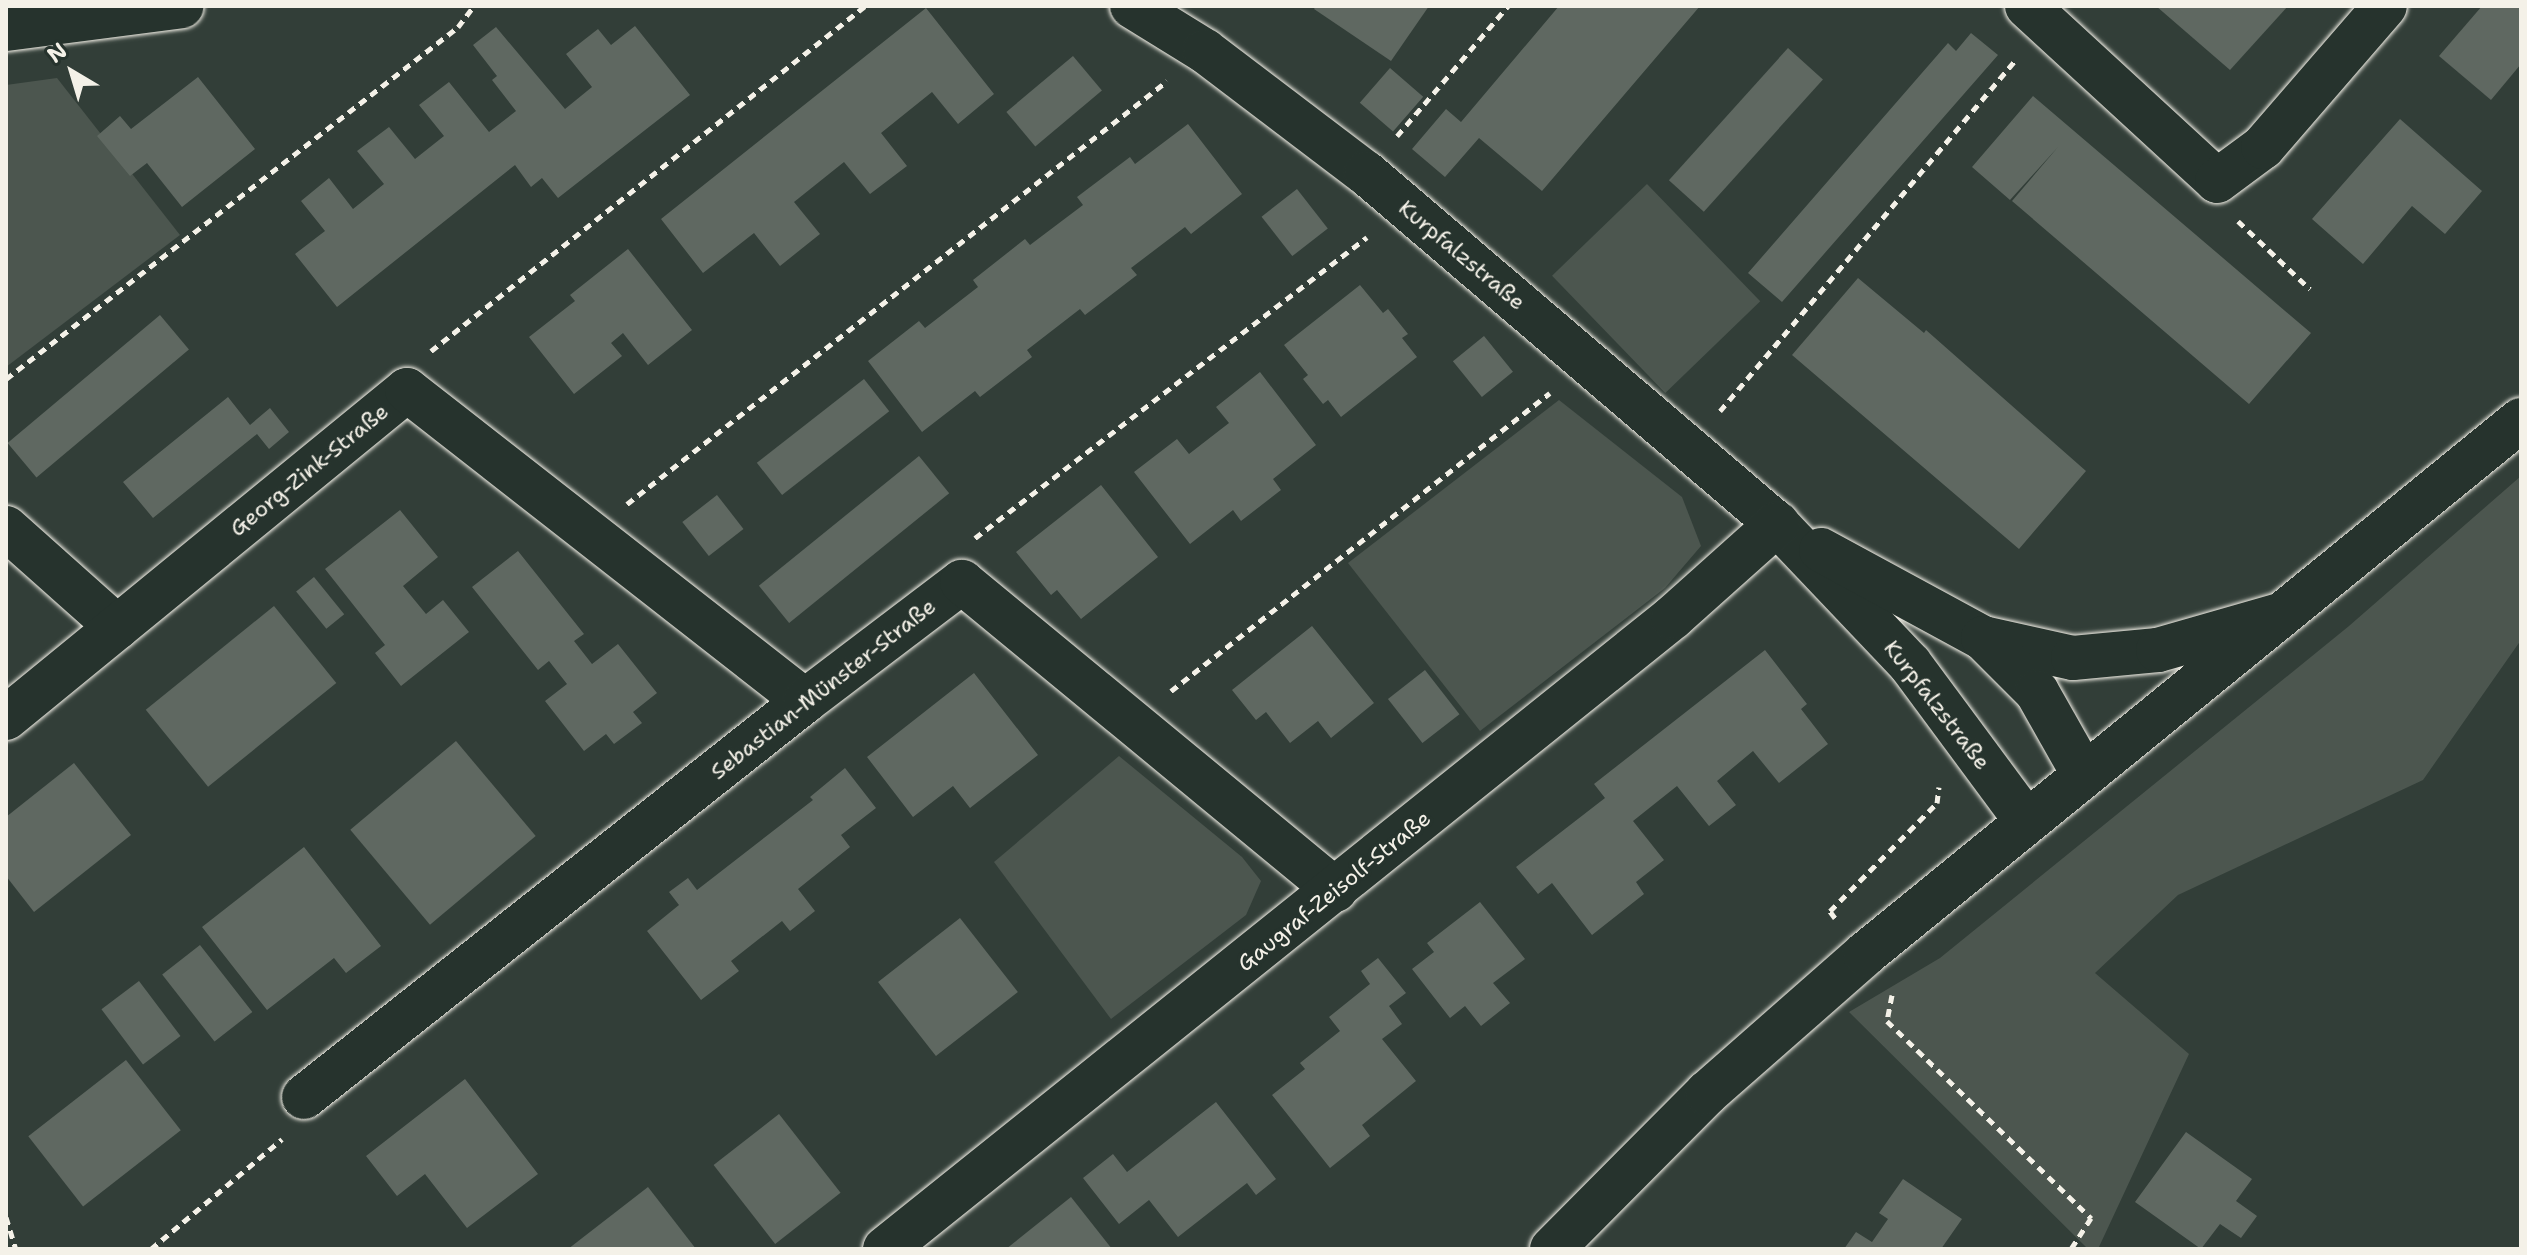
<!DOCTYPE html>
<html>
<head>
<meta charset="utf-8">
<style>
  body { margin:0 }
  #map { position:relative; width:2527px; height:1255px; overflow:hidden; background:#323e38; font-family:"Shantell Sans",sans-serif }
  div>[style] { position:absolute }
  .green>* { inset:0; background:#4c564f; transform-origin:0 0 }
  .building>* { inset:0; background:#5f6861; transform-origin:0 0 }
  .path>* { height:5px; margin-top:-2.5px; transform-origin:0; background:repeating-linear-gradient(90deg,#f4f1e8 0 8px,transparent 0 14px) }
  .roads { filter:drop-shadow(0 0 2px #f4f1e8) drop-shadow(0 0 2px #f4f1e8) }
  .minor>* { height:44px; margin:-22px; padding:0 22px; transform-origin:22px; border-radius:22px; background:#26332d }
  .primary>* { height:44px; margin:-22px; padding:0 22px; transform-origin:22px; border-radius:22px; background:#26332d }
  span { translate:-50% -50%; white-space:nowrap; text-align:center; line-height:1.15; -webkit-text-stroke:7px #26332d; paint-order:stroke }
  .street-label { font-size:22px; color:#f4f1e8 }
  .frame { position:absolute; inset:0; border:8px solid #f4f1e8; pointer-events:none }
  .north { position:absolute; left:32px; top:32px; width:80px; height:80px; -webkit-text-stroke:6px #26332d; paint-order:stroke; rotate:322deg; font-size:22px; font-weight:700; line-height:32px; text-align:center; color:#f4f1e8 }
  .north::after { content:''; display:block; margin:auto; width:28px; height:36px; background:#f4f1e8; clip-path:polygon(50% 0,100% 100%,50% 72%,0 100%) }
</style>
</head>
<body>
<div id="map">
  <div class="green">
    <div style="clip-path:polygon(57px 78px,180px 235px,6px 367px,6px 85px)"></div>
    <div style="left:1647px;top:184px;width:163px;height:132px;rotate:46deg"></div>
    <div style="clip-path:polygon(1559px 400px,1682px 497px,1701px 546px,1665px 588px,1480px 731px,1348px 563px)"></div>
    <div style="clip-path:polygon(2521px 476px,2521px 640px,2423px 780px,2178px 895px,2095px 973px,2189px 1054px,2098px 1249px,2088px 1249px,1849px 1012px,1940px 958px,2349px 626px)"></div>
    <div style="clip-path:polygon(1119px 756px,1242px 857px,1261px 881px,1246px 915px,1111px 1019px,994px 862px)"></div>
  </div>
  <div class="building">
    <div style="clip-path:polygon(1316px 6px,1429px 6px,1391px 61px,1314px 9px)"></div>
    <div style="clip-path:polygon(1559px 6px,1700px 6px,1542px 191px,1479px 138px,1445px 177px,1412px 149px,1446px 109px,1461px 122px)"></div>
    <div style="clip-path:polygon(2156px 6px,2288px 6px,2230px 70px)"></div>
    <div style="clip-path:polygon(2482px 6px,2521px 6px,2521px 64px,2491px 100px,2439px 56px)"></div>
    <div style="clip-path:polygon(926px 8px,994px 94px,958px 124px,932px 92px,881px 133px,907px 166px,870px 194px,844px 162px,794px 202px,820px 234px,780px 266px,754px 233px,703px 273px,661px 219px)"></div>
    <div style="clip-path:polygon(635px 26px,690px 95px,558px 198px,542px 178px,531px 187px,515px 165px,337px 307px,295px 254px,325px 231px,301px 201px,329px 178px,353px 209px,384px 184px,357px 151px,389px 127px,415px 159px,444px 136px,419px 105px,449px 82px,489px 132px,516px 111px,492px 80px,497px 76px,473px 45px,496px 27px,565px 109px,592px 87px,566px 54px,598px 29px,611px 45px)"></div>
    <div style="clip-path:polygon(1971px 33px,1998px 55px,1782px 302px,1748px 273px,1948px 43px,1956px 51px)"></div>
    <div style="left:1788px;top:48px;width:47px;height:178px;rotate:42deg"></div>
    <div style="left:1073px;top:56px;width:45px;height:87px;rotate:50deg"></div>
    <div style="left:1390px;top:68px;width:44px;height:46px;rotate:41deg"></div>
    <div style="clip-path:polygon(198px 77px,255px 149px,182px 207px,147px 163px,130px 176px,97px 136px,120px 116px,131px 129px)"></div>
    <div style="clip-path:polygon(2033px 96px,2311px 333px,2249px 404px,2012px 201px,2058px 147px,2010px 200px,1972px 167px)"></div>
    <div style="clip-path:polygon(2400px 119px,2482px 191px,2445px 234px,2412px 206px,2363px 264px,2312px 219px)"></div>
    <div style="clip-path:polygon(1188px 124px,1242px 194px,1191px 234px,1185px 227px,1131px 268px,1137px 275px,1085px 315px,1080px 309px,1027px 350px,1032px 357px,980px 397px,975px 391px,922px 432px,868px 361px,919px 321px,925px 328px,978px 287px,973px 280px,1025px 239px,1030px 245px,1083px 205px,1077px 197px,1130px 157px,1135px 164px)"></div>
    <div style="left:1297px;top:189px;width:50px;height:45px;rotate:52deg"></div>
    <div style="clip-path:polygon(628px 249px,692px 330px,648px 365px,623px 333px,611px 343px,622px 356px,574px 394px,529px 337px,575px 301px,570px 295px)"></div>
    <div style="clip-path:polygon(1858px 278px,1924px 333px,1926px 330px,2086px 471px,2019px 549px,1792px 355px)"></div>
    <div style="clip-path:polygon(1360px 285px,1383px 313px,1388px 309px,1408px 334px,1402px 338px,1417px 357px,1341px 417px,1328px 400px,1323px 404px,1303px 379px,1308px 375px,1284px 345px)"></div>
    <div style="left:160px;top:315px;width:45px;height:199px;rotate:50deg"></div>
    <div style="left:1484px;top:336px;width:46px;height:40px;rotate:51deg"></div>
    <div style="clip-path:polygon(1260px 372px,1316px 445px,1273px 479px,1281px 490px,1241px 521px,1233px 510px,1190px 544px,1134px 472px,1177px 439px,1189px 454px,1229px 423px,1216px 407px)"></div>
    <div style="left:864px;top:379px;width:41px;height:136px;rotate:52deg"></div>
    <div style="clip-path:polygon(228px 397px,250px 425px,270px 408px,289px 432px,269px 449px,257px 434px,153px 518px,123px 482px)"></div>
    <div style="left:919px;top:456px;width:48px;height:206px;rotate:51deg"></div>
    <div style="clip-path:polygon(1101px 485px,1158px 557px,1081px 619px,1057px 590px,1051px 595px,1016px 552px)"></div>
    <div style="left:717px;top:495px;width:43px;height:44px;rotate:52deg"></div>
    <div style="clip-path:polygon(400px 510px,438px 557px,403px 586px,426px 614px,443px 600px,469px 632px,401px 686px,375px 653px,385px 645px,325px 569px)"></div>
    <div style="clip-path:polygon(518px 551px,584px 634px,574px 641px,592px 664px,618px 644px,657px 693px,633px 712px,642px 723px,614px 744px,606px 734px,584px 751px,545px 701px,567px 684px,549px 661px,538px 670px,472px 587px)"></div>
    <div style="left:314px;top:577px;width:48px;height:23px;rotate:51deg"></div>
    <div style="left:274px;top:606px;width:99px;height:165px;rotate:51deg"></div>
    <div style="clip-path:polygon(1312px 626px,1374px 703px,1331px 738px,1318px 721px,1290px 743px,1266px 712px,1256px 720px,1232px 690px)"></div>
    <div style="clip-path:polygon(1765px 650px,1807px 704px,1801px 709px,1828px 744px,1779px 783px,1753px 751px,1717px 781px,1736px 805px,1709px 826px,1677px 786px,1633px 821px,1664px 860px,1636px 882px,1644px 894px,1592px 935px,1552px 883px,1538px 894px,1516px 867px,1605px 798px,1594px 784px)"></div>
    <div style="left:1425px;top:670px;width:56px;height:47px;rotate:52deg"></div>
    <div style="clip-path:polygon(974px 673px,1038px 755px,970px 808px,953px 786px,913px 817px,867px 757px)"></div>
    <div style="left:456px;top:741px;width:124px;height:138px;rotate:50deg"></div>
    <div style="clip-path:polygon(74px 763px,131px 835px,34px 912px,6px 876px,6px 817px)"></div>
    <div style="clip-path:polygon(845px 768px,876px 808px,841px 835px,850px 847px,798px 889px,815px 911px,790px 931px,782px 921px,731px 961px,739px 971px,701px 1000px,647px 931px,679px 905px,669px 892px,688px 878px,697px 890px,813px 800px,810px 797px)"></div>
    <div style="clip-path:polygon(304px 847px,381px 946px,346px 973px,334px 958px,267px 1010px,202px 927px)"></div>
    <div style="clip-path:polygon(1480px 902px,1525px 959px,1493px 983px,1510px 1003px,1481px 1026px,1465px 1006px,1450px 1018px,1412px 969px,1434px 952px,1427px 943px)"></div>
    <div style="left:960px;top:918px;width:94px;height:104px;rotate:52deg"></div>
    <div style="left:200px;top:945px;width:85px;height:48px;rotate:52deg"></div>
    <div style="clip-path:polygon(1378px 958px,1406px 993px,1389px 1006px,1402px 1024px,1382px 1039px,1416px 1081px,1362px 1125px,1370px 1136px,1330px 1168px,1272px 1095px,1305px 1069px,1300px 1063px,1340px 1031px,1329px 1017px,1370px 984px,1361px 971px)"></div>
    <div style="left:139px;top:981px;width:69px;height:47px;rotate:53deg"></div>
    <div style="left:126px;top:1060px;width:89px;height:124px;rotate:52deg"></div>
    <div style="clip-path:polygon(465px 1079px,538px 1174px,467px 1228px,425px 1174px,397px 1196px,366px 1156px)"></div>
    <div style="clip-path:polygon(1216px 1102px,1276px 1179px,1256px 1195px,1247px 1183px,1178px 1237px,1149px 1200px,1119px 1224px,1083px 1178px,1113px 1154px,1127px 1172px)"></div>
    <div style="left:779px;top:1114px;width:100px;height:83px;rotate:52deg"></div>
    <div style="clip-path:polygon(2186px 1132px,2252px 1179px,2236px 1201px,2257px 1216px,2241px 1238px,2220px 1224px,2201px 1249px,2135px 1202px)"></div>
    <div style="clip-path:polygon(1903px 1179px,1962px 1219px,1941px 1249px,1844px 1249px,1856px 1232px,1872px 1242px,1888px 1219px,1879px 1213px)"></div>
    <div style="clip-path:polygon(648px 1187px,696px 1249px,568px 1249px)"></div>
    <div style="clip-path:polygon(1071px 1197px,1112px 1249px,1006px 1249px)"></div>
  </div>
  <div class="path">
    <div style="left:1397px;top:136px;width:171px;rotate:-49.5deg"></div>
    <div style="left:2238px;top:221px;width:99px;rotate:43.4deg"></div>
    <div style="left:431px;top:351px;width:554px;rotate:-38.48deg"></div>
    <div style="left:6px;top:379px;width:573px;rotate:-37.91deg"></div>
    <div style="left:458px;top:27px;width:26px;rotate:-53deg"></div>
    <div style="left:1720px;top:411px;width:458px;rotate:-49.9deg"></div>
    <div style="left:627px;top:504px;width:686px;rotate:-38.07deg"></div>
    <div style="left:975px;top:538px;width:494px;rotate:-37.5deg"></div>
    <div style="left:1171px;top:691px;width:482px;rotate:-38.2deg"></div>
    <div style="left:1835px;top:918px;width:9px;rotate:-126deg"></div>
    <div style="left:1830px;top:911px;width:152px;rotate:-45.3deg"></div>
    <div style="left:1937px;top:803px;width:16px;rotate:-83deg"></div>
    <div style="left:1892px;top:995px;width:26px;rotate:101deg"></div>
    <div style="left:1887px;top:1021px;width:284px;rotate:44deg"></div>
    <div style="left:2091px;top:1218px;width:37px;rotate:123deg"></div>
    <div style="left:6px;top:1217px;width:34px;rotate:73deg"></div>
    <div style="left:151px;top:1249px;width:171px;rotate:-40deg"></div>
  </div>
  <div class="roads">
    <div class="minor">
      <div style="left:1132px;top:6px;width:86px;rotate:31.7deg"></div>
      <div style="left:1205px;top:51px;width:202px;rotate:37.2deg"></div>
      <div style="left:1366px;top:173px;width:540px;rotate:40.5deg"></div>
      <div style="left:1777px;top:524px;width:193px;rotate:46.5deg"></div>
      <div style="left:1910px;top:664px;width:195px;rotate:53.5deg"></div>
      <div style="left:2027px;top:6px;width:258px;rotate:42.6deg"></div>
      <div style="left:2217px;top:181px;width:57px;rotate:-36.5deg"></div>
      <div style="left:2263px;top:147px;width:186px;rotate:-49.1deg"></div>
      <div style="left:6px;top:29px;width:177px;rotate:-7.4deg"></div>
      <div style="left:6px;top:528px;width:149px;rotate:41.7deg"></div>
      <div style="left:1821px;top:550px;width:184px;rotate:28.5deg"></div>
      <div style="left:1983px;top:638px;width:92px;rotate:12.5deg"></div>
      <div style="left:2073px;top:658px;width:85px;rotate:-5.4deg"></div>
      <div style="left:2158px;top:650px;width:127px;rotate:-16deg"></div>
      <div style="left:1983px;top:638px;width:76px;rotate:45deg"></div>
      <div style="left:2037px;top:692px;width:95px;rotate:60.5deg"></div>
      <div style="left:6px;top:718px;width:518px;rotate:-39.28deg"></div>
      <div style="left:407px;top:390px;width:505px;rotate:38deg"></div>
      <div style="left:304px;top:1097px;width:639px;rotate:-38.32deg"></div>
      <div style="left:805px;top:701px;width:197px;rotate:-37.2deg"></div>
      <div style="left:962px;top:582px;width:484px;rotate:39.5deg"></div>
      <div style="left:885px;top:1249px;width:1010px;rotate:-38.73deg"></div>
      <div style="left:1673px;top:617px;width:140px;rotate:-41.8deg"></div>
    </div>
    <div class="primary">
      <div style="left:1552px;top:1249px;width:220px;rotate:-45.2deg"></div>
      <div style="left:1707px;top:1093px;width:210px;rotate:-41.3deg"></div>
      <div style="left:1865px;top:954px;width:846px;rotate:-39.15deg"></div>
    </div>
  </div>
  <div class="street-label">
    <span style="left:1462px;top:255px;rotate:40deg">Kurpfalzstraße</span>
    <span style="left:309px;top:470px;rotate:-39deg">Georg-Zink-Straße</span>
    <span style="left:823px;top:689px;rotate:-38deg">Sebastian-Münster-Straße</span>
    <span style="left:1937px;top:705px;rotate:52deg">Kurpfalzstraße</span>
    <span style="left:1334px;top:891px;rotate:-39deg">Gaugraf-Zeisolf-Straße</span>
  </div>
  <div class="frame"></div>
  <div class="north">N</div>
</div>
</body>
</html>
